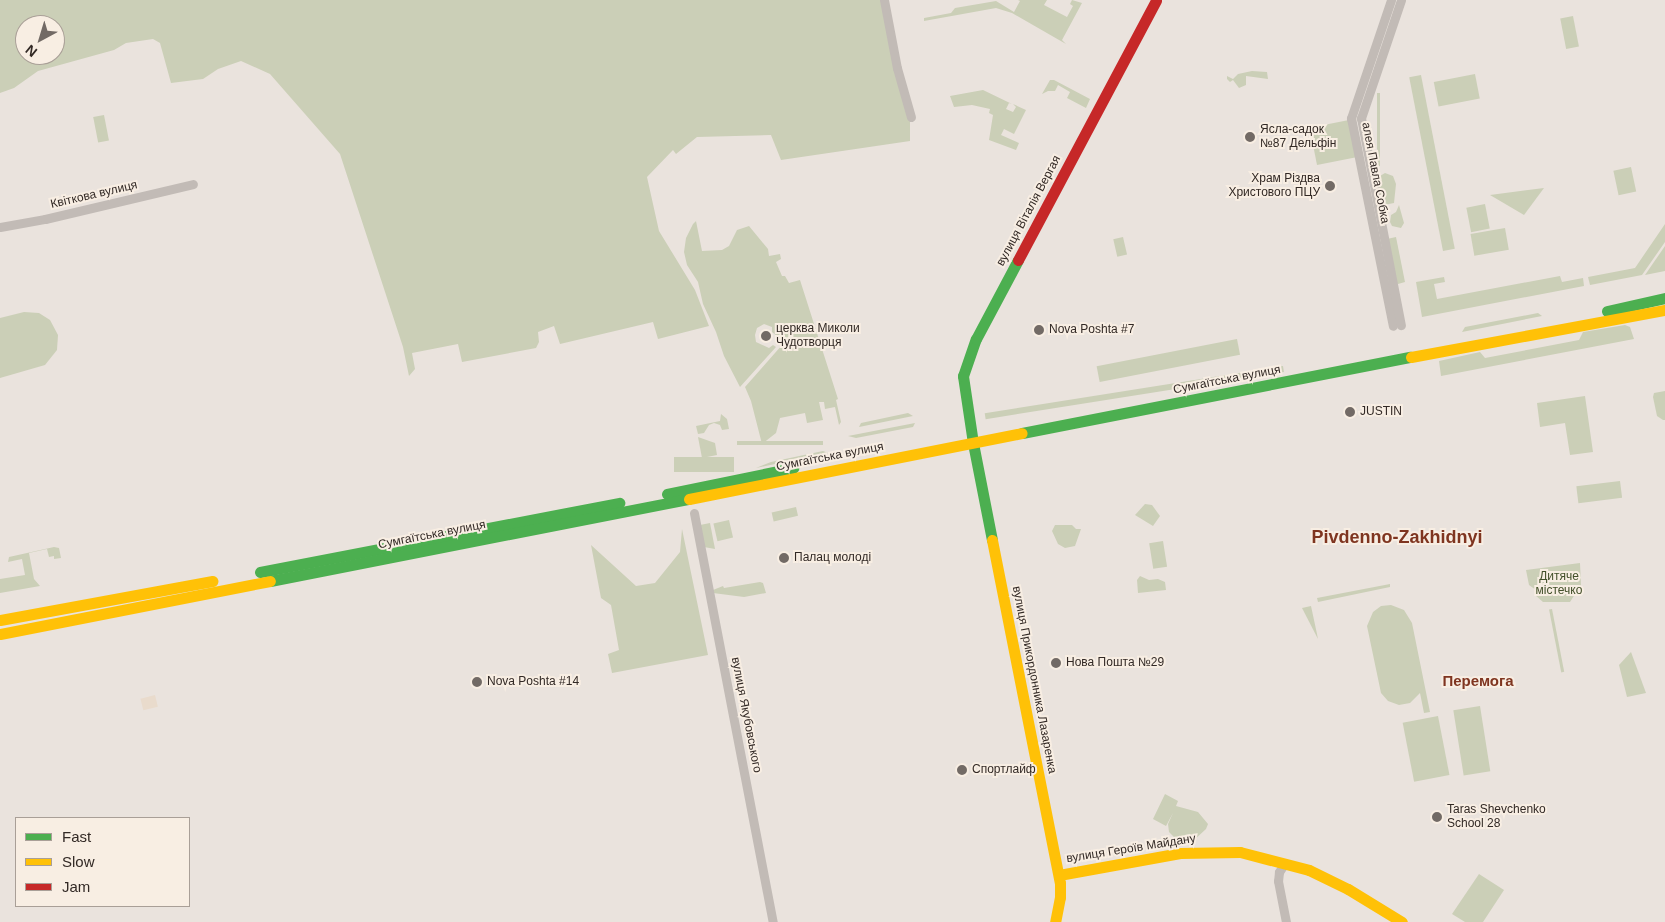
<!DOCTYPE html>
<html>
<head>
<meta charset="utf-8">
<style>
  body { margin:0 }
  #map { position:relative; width:1665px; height:922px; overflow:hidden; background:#eae3dd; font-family:Arial,sans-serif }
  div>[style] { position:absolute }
  .green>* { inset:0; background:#cbcfb7; transform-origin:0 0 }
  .plaza>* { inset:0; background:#e9dbcc; transform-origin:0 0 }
  .street>* { height:9px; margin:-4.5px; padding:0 4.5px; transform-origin:4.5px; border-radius:4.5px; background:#c2bbb6 }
  .fast>* { height:11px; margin:-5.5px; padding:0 5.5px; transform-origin:5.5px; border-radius:5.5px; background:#4caf50 }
  .slow>* { height:11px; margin:-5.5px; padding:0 5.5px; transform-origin:5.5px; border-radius:5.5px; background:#ffc107 }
  .jam>* { height:11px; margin:-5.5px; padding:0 5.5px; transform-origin:5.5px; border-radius:5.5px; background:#c62828 }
  .dots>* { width:14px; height:14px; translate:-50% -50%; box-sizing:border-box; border:2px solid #f8eee3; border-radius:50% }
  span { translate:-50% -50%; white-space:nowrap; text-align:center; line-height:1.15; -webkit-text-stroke:4px #f8eee3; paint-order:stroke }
  .poi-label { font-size:12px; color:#322925 }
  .left { translate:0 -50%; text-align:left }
  .right { translate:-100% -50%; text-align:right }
  .street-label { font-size:12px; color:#322925 }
  .park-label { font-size:12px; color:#43502a }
  .quarter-label { font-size:15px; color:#7f3520; font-weight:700 }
  .district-label { font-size:18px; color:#7f3520; font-weight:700 }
  .legend { position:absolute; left:15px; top:817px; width:175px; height:90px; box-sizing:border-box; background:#f8eee3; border:1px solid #a99f97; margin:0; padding:6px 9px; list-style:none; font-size:15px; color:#322925 }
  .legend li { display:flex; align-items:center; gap:10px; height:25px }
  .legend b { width:25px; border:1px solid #a99f97 }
  .north { position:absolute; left:15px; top:15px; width:50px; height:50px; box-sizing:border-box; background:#f8eee3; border:1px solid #a99f97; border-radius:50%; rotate:219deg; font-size:14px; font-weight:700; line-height:20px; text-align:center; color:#322925 }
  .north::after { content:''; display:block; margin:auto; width:18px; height:22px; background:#726a65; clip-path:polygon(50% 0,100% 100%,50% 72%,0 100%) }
</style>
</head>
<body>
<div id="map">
  <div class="green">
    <div style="clip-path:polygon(evenodd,0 0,884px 0,910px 120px,910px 141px,781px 160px,771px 135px,697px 137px,676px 154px,673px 150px,647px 177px,659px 231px,695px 290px,709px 326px,658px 339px,653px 322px,560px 344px,554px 326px,538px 332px,539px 342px,536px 348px,462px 362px,458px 344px,412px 353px,415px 369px,409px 376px,403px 347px,340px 154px,270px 74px,241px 61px,218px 69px,203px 79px,171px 83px,160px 43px,153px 39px,126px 43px,114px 50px,38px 71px,14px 88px,0 93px,0 0,25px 25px,55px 25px,55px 55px,25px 55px,25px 25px)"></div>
    <div style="clip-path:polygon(1018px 0,1047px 0,1044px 5px,1067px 17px,1073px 6px,1070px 4px,1072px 0,1082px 3px,1062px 40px,1066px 44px,1012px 13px,996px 8px,924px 21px,924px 18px,951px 13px,955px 8px,996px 1px,1014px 12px,1020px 1px)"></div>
    <div style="left:1573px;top:16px;width:31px;height:13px;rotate:79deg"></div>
    <div style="clip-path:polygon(1252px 71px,1267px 72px,1268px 79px,1246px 76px,1246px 85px,1239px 88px,1233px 80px,1230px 82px,1227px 79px,1227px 76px,1233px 79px,1238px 74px)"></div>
    <div style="left:1475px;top:74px;width:25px;height:42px;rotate:79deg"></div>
    <div style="left:1421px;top:75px;width:177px;height:12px;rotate:79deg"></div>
    <div style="clip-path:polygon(1050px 80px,1054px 80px,1090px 99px,1086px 108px,1067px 98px,1070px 92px,1058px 85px,1055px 91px,1048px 91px,1042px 94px)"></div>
    <div style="clip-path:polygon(983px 90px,1012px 104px,1009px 103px,1006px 109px,1013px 112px,1016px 107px,1013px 104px,1026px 110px,1014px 134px,1004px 129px,1001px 135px,1019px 143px,1016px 150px,989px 140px,993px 115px,989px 113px,990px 109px,972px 105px,954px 107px,950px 96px)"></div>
    <div style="left:1377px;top:93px;width:3px;height:73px"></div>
    <div style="left:104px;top:115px;width:26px;height:11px;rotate:79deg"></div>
    <div style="left:1349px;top:120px;width:38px;height:40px;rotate:79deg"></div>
    <div style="left:1631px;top:167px;width:25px;height:18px;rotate:78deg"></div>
    <div style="clip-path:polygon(1385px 173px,1393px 176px,1396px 184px,1394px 203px,1384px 205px,1381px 204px,1378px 185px,1380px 176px)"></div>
    <div style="clip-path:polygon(1544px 188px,1524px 215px,1490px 195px)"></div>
    <div style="left:1485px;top:204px;width:25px;height:19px;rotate:79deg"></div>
    <div style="clip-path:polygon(1399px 205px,1404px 223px,1401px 228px,1392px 226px,1390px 222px,1391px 215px,1396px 212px)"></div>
    <div style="clip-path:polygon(698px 219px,696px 221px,702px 251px,722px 250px,729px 246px,737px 230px,749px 226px,768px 249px,769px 256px,780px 254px,781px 259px,776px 262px,782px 276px,785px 276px,789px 283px,800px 280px,838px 399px,836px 400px,841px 422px,839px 425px,835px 407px,825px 409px,824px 402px,819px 402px,823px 420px,807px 423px,805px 413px,780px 418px,776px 433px,762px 444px,751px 401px,745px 387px,782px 345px,776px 341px,777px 336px,772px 332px,772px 327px,764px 324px,757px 328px,755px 335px,756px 342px,769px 348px,773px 345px,776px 347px,740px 387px,724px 356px,716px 332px,703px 304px,698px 282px,687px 265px,684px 252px,686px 238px,693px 224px)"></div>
    <div style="clip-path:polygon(1665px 224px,1665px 242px,1642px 275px,1590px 285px,1588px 277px,1635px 268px)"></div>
    <div style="left:1505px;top:228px;width:22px;height:35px;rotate:80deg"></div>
    <div style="left:1123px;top:237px;width:18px;height:10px;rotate:77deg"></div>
    <div style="clip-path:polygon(1396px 237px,1405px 282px,1398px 284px,1395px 282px,1387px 239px)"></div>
    <div style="clip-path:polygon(1665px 246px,1665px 271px,1645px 275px)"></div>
    <div style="clip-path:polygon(1560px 276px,1562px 282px,1583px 278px,1584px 286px,1422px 317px,1416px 282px,1444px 277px,1445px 282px,1434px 284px,1437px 299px)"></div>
    <div style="clip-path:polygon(24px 312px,39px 313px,50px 320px,58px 335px,57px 350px,45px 365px,0 378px,0 318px)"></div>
    <div style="clip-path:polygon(1538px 313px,1542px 316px,1462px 332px,1465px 327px)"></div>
    <div style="clip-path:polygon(1625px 325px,1630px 327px,1634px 339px,1441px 376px,1439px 361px,1480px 352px,1485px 358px,1579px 340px,1583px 332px)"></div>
    <div style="left:1237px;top:339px;width:16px;height:143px;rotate:79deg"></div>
    <div style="left:1283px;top:366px;width:6px;height:302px;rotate:81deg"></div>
    <div style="clip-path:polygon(1665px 391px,1665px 420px,1663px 420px,1657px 416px,1653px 397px,1654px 393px)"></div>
    <div style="clip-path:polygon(1585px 396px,1593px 452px,1570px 455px,1565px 423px,1540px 427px,1537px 403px)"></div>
    <div style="clip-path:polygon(908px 413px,913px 416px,859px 427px,861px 423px)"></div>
    <div style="clip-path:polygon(721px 414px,727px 419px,729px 429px,722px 430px,720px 425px,714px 423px,709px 425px,704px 433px,698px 434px,696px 426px,720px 421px)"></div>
    <div style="clip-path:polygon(915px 423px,913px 427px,856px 438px,848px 436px)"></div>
    <div style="clip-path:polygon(698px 437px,715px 443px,717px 455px,702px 458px)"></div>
    <div style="left:823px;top:441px;width:4px;height:86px;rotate:90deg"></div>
    <div style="clip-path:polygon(823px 451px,828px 453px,756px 468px,771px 462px)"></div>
    <div style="left:734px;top:457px;width:15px;height:60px;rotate:90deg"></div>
    <div style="left:1620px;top:481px;width:17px;height:44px;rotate:83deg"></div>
    <div style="clip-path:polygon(1145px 504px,1152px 505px,1160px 516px,1153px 526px,1135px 515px)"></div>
    <div style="left:796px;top:507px;width:9px;height:25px;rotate:77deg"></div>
    <div style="left:729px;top:520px;width:18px;height:16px;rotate:77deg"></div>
    <div style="clip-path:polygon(710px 523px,715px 549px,704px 547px,700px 525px)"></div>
    <div style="clip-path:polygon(1055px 525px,1072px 525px,1076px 529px,1081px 529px,1075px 546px,1065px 548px,1058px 544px,1052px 531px)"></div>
    <div style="clip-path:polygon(682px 529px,708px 655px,612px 673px,608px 654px,619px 650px,611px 605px,601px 598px,591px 545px,636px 586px,655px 583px,680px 552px)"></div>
    <div style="left:1163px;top:541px;width:26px;height:14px;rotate:81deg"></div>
    <div style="clip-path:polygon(54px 547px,59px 548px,61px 558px,54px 559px,54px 556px,49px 557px,47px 549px,29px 553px,34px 579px,40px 586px,0 593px,0 579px,25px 575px,22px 559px,8px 562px,9px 557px)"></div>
    <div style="clip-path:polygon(1580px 563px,1581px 585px,1570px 602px,1543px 602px,1535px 595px,1536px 590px,1529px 585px,1526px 570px)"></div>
    <div style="clip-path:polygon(1140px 576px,1149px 580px,1158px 579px,1165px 582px,1166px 590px,1138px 593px,1137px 580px)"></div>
    <div style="clip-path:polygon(760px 582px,763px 583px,766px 593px,744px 597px,713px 593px,713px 590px,723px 586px,724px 588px)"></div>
    <div style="clip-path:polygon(1390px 584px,1390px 587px,1318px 602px,1317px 598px)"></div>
    <div style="clip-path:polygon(1391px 605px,1404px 610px,1412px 623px,1430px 712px,1424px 713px,1420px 693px,1410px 703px,1399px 705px,1388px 701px,1381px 693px,1367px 626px,1373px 612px,1381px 606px)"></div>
    <div style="clip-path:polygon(1311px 606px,1317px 634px,1318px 639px,1302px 608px)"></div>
    <div style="left:1552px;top:609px;width:64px;height:3px;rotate:79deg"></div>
    <div style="clip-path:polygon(1631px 652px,1646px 693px,1627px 697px,1619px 665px)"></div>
    <div style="left:1480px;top:706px;width:66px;height:27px;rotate:81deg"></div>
    <div style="left:1438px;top:716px;width:60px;height:36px;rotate:79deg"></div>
    <div style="clip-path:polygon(1165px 794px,1178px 801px,1176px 806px,1198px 812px,1208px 824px,1206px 829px,1192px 842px,1174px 837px,1169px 832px,1168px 824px,1173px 813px,1166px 826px,1153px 819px)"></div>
    <div style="clip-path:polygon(1479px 874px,1504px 890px,1483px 922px,1465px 922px,1452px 914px)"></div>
  </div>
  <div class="plaza">
    <div style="left:155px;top:695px;width:12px;height:15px;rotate:76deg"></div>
  </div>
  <div class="street">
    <div style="left:884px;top:0;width:69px;rotate:79.2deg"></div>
    <div style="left:897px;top:68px;width:51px;rotate:74.1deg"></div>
    <div style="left:1391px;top:0;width:125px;rotate:108.7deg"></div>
    <div style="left:1351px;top:118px;width:212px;rotate:78.6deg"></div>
    <div style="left:1401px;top:0;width:125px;rotate:108.7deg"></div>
    <div style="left:1361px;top:118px;width:211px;rotate:79.1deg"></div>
    <div style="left:0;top:227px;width:46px;rotate:-10.1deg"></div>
    <div style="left:45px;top:219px;width:152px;rotate:-13.3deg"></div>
    <div style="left:694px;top:513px;width:417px;rotate:79.1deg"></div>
    <div style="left:1285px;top:863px;width:11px;rotate:124deg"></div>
    <div style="left:1279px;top:872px;width:9px;rotate:96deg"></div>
    <div style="left:1278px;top:881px;width:42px;rotate:79deg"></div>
  </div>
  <div class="fast">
    <div style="left:1607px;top:311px;width:59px;rotate:-12.6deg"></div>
    <div style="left:1022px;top:433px;width:396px;rotate:-11.1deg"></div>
    <div style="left:667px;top:494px;width:129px;rotate:-11.7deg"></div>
    <div style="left:992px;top:540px;width:99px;rotate:-101.1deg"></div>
    <div style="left:973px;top:443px;width:68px;rotate:-98.5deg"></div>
    <div style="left:963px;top:376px;width:39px;rotate:-71deg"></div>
    <div style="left:976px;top:339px;width:89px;rotate:-62deg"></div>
    <div style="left:260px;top:572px;width:366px;rotate:-10.9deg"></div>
    <div style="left:270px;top:581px;width:427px;rotate:-11.1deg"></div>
  </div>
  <div class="slow">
    <div style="left:1411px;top:357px;width:258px;rotate:-10.5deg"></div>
    <div style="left:689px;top:499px;width:339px;rotate:-11.2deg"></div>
    <div style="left:992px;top:540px;width:350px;rotate:78.8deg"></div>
    <div style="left:1060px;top:883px;width:14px;rotate:90deg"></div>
    <div style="left:1060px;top:897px;width:25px;rotate:101deg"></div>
    <div style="left:0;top:620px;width:216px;rotate:-10.4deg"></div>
    <div style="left:0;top:634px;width:275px;rotate:-11.1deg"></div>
    <div style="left:1059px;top:875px;width:123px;rotate:-10.3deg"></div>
    <div style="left:1180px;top:853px;width:60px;rotate:-1deg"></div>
    <div style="left:1240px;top:852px;width:71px;rotate:14.6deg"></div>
    <div style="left:1309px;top:870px;width:43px;rotate:26deg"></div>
    <div style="left:1348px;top:889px;width:63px;rotate:31.4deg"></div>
  </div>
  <div class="jam">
    <div style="left:1018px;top:260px;width:294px;rotate:-62deg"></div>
  </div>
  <div class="dots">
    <div style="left:1250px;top:137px;background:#726a65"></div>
    <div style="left:1330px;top:186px;background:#726a65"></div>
    <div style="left:1039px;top:330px;background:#726a65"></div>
    <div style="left:766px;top:336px;background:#726a65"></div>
    <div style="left:1350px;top:412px;background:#726a65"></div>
    <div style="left:784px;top:558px;background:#726a65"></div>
    <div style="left:1056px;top:663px;background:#726a65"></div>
    <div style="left:477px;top:682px;background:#726a65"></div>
    <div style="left:962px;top:770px;background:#726a65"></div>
    <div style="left:1437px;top:817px;background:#726a65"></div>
  </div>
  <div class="poi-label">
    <span class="left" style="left:1260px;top:137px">Ясла-садок<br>№87 Дельфін</span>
    <span class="right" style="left:1320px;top:186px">Храм Різдва<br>Христового ПЦУ</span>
    <span class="left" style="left:776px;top:336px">церква Миколи<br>Чудотворця</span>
    <span class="left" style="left:1049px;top:330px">Nova Poshta #7</span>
    <span class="left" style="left:1360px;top:412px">JUSTIN</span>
    <span class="left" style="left:794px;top:558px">Палац молоді</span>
    <span class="left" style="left:1066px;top:663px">Нова Пошта №29</span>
    <span class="left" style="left:487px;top:682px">Nova Poshta #14</span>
    <span class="left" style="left:972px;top:770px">Спортлайф</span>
    <span class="left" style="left:1447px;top:817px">Taras Shevchenko<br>School 28</span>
  </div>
  <div class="street-label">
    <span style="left:1375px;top:173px;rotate:79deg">алея Павла Собка</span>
    <span style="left:94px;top:195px;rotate:-13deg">Квіткова вулиця</span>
    <span style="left:1029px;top:211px;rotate:-62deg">вулиця Віталія Вергая</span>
    <span style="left:1227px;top:380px;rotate:-11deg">Сумгаїтська вулиця</span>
    <span style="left:830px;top:457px;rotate:-11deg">Сумгаїтська вулиця</span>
    <span style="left:432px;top:535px;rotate:-11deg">Сумгаїтська вулиця</span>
    <span style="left:1034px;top:680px;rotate:79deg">вулиця Прикордонника Лазаренка</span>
    <span style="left:746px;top:715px;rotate:79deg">вулиця Якубовського</span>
    <span style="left:1131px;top:849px;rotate:-9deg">вулиця Героїв Майдану</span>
  </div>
  <div class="park-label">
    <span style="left:1559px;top:584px">Дитяче<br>містечко</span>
  </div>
  <div class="quarter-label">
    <span style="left:1478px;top:681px">Перемога</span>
  </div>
  <div class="district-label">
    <span style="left:1397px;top:537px">Pivdenno-Zakhidnyi</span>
  </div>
  <ul class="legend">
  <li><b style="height:6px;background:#4caf50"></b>Fast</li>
  <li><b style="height:6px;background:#ffc107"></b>Slow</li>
  <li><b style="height:6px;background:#c62828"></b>Jam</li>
  </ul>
  <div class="north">N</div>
</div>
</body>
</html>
